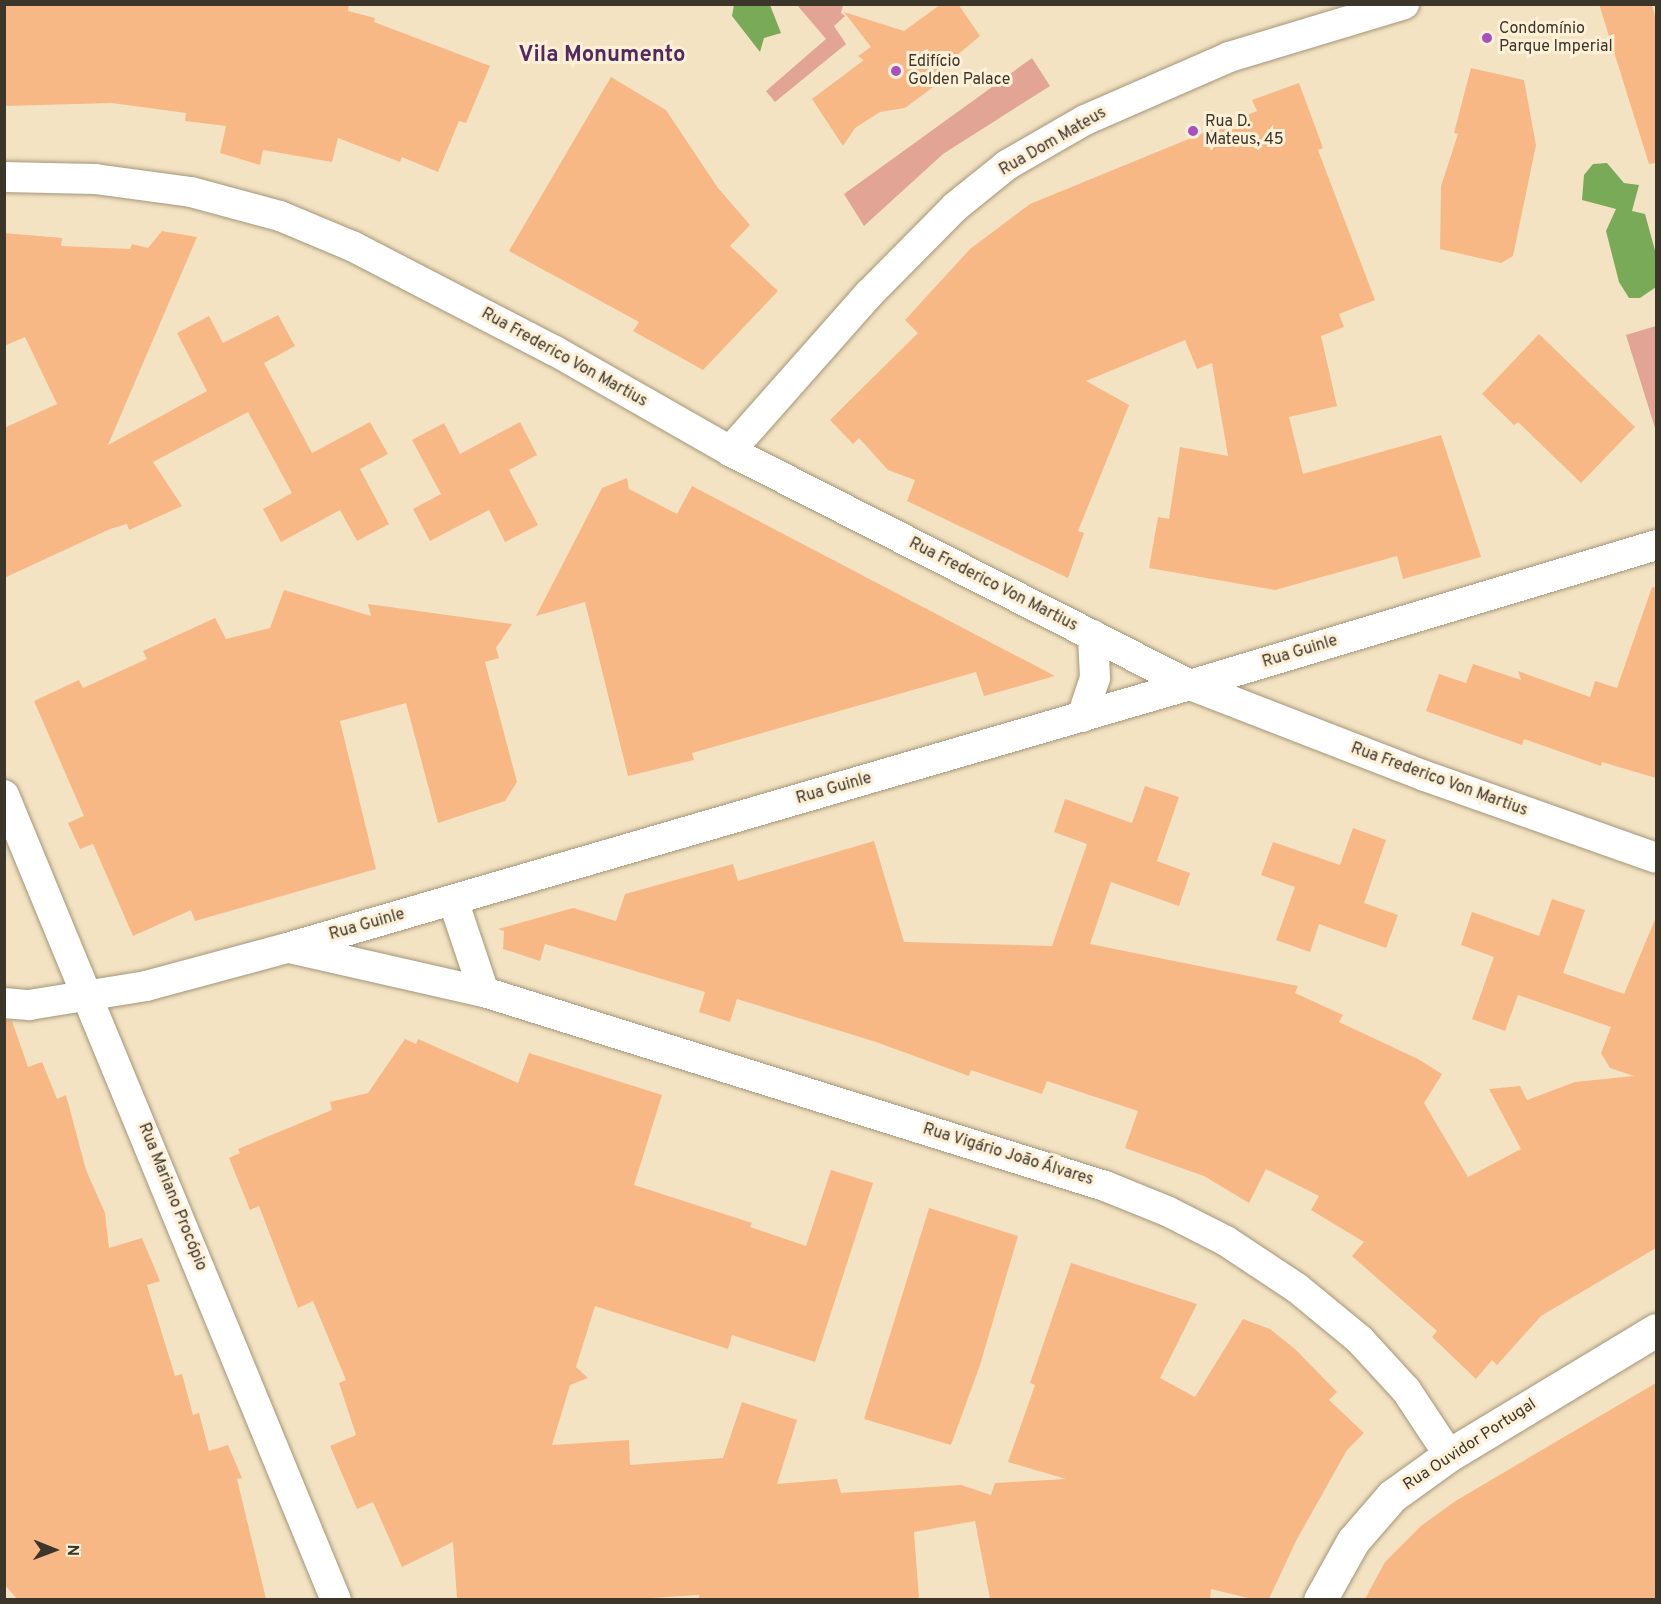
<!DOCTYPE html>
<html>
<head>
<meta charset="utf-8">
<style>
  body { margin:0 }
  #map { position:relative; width:1661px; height:1604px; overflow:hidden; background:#f3e3c3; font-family:Overpass,sans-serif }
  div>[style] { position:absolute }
  .green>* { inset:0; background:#e1a495 }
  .water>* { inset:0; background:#79aa58 }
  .building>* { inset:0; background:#f8b886 }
  .roads { filter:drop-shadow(0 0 2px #a59678) drop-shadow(0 0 2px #a59678) }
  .street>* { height:30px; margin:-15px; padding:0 15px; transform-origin:15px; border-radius:15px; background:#fff }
  .secondary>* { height:33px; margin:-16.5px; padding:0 16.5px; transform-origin:16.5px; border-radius:16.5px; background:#fff }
  .dots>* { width:16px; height:16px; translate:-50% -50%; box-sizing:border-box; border:3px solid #fef0d7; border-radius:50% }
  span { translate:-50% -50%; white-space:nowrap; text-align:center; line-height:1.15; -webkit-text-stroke:6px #fef0d7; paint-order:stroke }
  .poi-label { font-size:16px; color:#3c362a }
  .left { translate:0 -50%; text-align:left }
  .street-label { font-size:16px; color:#3c362a }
  .district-label { font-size:22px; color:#53295f; font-weight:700 }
  .frame { position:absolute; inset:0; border:6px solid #3c362a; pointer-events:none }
  .north { position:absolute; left:24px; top:1520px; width:60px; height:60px; -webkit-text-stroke:4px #fef0d7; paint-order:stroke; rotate:91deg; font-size:16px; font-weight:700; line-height:24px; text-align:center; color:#3c362a }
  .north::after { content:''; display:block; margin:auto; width:21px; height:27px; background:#3c362a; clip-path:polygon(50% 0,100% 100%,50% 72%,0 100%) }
</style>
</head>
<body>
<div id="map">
  <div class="green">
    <div style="clip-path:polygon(797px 5px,843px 5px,841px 13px,845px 16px,834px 26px,846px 44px,775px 102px,766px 91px,826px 39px)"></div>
    <div style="clip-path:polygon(1032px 58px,1050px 86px,943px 154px,864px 226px,844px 194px)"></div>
    <div style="clip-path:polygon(1656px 326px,1656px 431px,1626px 335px)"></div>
  </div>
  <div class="water">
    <div style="clip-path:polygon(734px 5px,770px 5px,781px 33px,764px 38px,760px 52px,732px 16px)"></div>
    <div style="clip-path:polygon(1607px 163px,1624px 183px,1639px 185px,1632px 211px,1645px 214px,1656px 254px,1656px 287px,1640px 298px,1629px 298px,1619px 282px,1606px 231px,1616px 209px,1582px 200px,1584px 175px,1593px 164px)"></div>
  </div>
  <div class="building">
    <div style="clip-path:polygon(4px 4px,349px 4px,348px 11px,375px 18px,374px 22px,490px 66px,466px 123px,459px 121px,438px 172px,402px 157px,400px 162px,338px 138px,332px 162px,263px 150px,260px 165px,220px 153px,226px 126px,185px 121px,186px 113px,112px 103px,4px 106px)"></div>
    <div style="clip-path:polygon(941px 4px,958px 4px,980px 36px,944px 66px,936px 85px,905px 108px,880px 112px,855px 128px,843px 146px,812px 99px,864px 60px,858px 56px,871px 47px,844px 12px,904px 31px)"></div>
    <div style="clip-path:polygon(1599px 4px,1652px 4px,1656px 21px,1656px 163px,1649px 164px)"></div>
    <div style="clip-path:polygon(1471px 68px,1524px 80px,1536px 145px,1513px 256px,1501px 263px,1440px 249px,1441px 186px,1458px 134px,1454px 133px)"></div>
    <div style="clip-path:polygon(611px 77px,666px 110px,718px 188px,750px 225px,730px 246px,778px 291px,703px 370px,633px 331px,639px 322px,509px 251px)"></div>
    <div style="clip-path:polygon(1299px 83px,1323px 148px,1318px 150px,1375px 300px,1339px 314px,1344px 327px,1321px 336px,1337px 406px,1289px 417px,1303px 474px,1441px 435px,1481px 557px,1403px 579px,1397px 556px,1275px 590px,1149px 568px,1158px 517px,1169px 519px,1180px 447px,1228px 456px,1212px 363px,1197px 369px,1185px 340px,1086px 381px,1129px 405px,1078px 531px,1084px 533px,1068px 578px,907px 501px,915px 480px,888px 470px,859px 438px,853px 444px,830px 420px,918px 333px,905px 320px,970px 249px,1030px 204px,1257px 111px,1252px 100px)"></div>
    <div style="clip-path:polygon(162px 231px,197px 237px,108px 445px,207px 391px,177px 333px,209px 316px,223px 343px,278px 315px,295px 346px,264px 363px,312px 453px,370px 422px,388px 454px,360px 469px,389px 524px,357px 541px,340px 510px,281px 542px,263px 509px,292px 493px,248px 412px,153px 462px,182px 506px,129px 530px,127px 524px,110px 529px,4px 578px,4px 428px,57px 404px,25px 337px,4px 346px,4px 233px,62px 238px,61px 246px,130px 249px,132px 244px,148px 248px)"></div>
    <div style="clip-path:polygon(1539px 334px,1635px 427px,1581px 483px,1518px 422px,1514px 425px,1482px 394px)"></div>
    <div style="clip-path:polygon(520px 422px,537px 455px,509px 470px,538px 525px,505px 542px,489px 510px,430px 541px,413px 509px,441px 494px,412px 440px,444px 423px,460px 454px)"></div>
    <div style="clip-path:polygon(627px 478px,629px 489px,677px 514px,692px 486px,1055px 676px,984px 696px,976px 672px,692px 753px,694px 760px,628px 776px,585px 602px,536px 616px,602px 488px)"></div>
    <div style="clip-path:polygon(1652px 587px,1656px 588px,1656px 778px,1602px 762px,1601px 766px,1524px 739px,1522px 745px,1426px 711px,1439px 674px,1466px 683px,1473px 664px,1521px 680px,1518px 671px,1590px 697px,1595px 681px,1617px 688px)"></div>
    <div style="clip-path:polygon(284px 590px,371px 616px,368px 604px,512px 624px,496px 648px,499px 658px,485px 662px,517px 782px,505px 801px,438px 823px,406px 703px,340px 721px,376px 869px,195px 921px,191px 910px,133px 936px,93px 844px,80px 849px,68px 823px,84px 816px,34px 701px,79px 680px,83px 688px,147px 659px,143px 651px,215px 618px,226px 639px,270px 628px)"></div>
    <div style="clip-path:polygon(1145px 786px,1179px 797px,1157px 861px,1190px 873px,1179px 906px,1111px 882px,1090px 944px,1298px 986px,1295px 993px,1343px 1015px,1339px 1022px,1418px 1059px,1442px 1074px,1424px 1103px,1468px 1177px,1521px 1149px,1489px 1089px,1520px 1086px,1527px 1100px,1575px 1082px,1634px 1076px,1610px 1068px,1601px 1053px,1611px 1027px,1518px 995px,1505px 1031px,1472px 1019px,1494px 957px,1461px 945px,1472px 912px,1539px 936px,1552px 899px,1585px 910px,1563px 973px,1624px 994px,1656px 917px,1656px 1248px,1541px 1316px,1497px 1365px,1492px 1360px,1476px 1379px,1432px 1337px,1437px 1331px,1352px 1256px,1364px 1242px,1311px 1210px,1319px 1196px,1266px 1169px,1249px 1203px,1204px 1176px,1125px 1148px,1138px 1111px,1047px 1081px,1042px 1094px,971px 1070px,969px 1076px,876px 1042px,737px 999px,730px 1022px,699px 1012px,705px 992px,545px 944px,540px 961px,503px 949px,504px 931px,498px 929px,573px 908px,616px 921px,625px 894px,733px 864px,738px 881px,874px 841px,904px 942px,1052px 946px,1087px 844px,1054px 832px,1065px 799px,1132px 823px)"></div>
    <div style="clip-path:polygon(1353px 828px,1386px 840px,1364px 903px,1398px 915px,1386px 948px,1319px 924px,1310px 952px,1276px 940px,1295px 887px,1261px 875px,1273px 842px,1340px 865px)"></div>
    <div style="clip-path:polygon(4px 1020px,12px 1021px,28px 1067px,42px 1062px,57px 1099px,66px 1095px,86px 1170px,105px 1213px,109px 1248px,142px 1238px,160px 1281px,147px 1285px,175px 1376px,182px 1374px,193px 1415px,199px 1413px,209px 1451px,228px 1445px,242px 1478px,237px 1479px,266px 1599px,17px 1599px,4px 1584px)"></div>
    <div style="clip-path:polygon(405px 1039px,416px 1044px,418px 1039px,518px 1083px,529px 1053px,662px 1095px,634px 1185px,752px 1223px,750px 1227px,806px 1246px,831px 1170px,873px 1183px,815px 1362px,732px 1335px,728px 1349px,595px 1306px,576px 1367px,588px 1378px,570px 1385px,552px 1445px,629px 1440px,630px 1465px,723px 1458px,742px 1402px,797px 1420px,777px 1484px,837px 1479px,841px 1493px,961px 1485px,991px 1495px,995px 1483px,1066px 1479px,1008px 1462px,1035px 1385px,1030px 1383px,1071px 1263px,1197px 1304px,1160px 1378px,1195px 1397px,1243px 1319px,1270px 1329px,1295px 1349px,1337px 1392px,1329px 1400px,1364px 1433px,1347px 1450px,1296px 1541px,1269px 1599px,1252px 1599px,1211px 1589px,1210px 1599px,990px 1599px,975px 1521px,914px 1532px,919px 1599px,699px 1599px,699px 1595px,634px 1599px,457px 1599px,453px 1542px,402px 1567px,373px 1502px,357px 1509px,330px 1446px,356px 1435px,339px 1383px,346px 1380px,313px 1301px,298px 1308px,259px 1206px,250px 1210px,229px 1158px,240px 1153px,238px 1149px,332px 1110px,330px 1102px,368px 1093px)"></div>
    <div style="clip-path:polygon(929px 1208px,1018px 1236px,980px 1365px,951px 1445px,864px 1419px)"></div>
    <div style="clip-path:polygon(1656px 1383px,1656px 1599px,1365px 1599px,1385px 1562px,1422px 1525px,1457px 1500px)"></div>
  </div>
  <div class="roads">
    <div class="street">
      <div style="left:4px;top:177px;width:91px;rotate:1.3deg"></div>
      <div style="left:95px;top:179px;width:97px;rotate:7.7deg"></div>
      <div style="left:191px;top:192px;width:92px;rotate:15.1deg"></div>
      <div style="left:280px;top:216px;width:80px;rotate:22.7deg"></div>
      <div style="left:354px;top:247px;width:226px;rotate:27.4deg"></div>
      <div style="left:555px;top:351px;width:202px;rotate:29.7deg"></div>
      <div style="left:730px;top:451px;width:516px;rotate:26.96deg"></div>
      <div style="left:1190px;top:685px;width:252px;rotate:21.2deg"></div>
      <div style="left:1425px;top:776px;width:245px;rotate:19.5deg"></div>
      <div style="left:730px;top:451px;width:210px;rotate:-48.5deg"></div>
      <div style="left:869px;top:294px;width:122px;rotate:-45.3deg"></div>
      <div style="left:955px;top:207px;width:67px;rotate:-38.9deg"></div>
      <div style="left:1007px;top:165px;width:90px;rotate:-30deg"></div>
      <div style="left:1085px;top:120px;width:157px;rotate:-23.6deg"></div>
      <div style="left:1229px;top:57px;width:183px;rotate:-16.8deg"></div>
      <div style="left:1082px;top:717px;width:41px;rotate:-71.6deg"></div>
      <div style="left:1095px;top:678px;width:43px;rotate:-92.7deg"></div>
      <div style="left:4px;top:795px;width:871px;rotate:67.59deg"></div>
      <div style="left:453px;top:900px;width:97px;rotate:71.4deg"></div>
      <div style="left:290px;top:948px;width:199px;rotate:12.8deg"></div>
      <div style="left:484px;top:992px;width:651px;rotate:17.35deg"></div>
      <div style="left:1105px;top:1186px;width:67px;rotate:22deg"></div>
      <div style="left:1167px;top:1211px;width:66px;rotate:27deg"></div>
      <div style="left:1226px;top:1241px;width:85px;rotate:33.5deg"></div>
      <div style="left:1297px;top:1288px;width:82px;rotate:39.5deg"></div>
      <div style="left:1360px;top:1340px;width:68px;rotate:47.4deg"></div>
      <div style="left:1406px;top:1390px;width:78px;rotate:56.5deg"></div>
      <div style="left:4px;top:1003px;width:25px;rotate:5deg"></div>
      <div style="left:29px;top:1005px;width:119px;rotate:-9.2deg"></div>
      <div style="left:146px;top:986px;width:146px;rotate:-15.1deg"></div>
      <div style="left:287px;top:948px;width:941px;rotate:-16.24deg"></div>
      <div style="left:1190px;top:685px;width:487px;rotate:-16.7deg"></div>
    </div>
    <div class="secondary">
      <div style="left:1320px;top:1600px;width:68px;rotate:-60.8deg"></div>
      <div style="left:1353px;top:1541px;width:60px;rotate:-49.1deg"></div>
      <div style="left:1392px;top:1496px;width:70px;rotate:-35.7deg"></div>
      <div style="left:1449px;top:1455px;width:242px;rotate:-31.1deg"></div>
    </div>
  </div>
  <div class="dots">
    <div style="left:1487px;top:38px;background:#a651be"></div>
    <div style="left:896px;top:71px;background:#a651be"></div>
    <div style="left:1193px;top:131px;background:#a651be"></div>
  </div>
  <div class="poi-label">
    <span class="left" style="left:1499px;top:38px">Condomínio<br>Parque Imperial</span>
    <span class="left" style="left:908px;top:71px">Edifício<br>Golden Palace</span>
    <span class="left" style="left:1205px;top:131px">Rua D.<br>Mateus, 45</span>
  </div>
  <div class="street-label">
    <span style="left:1053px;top:142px;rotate:-30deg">Rua Dom Mateus</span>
    <span style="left:564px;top:358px;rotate:29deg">Rua Frederico Von Martius</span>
    <span style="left:993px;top:585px;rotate:27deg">Rua Frederico Von Martius</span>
    <span style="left:1300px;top:652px;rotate:-17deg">Rua Guinle</span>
    <span style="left:1439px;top:780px;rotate:20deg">Rua Frederico Von Martius</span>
    <span style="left:834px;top:789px;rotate:-16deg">Rua Guinle</span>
    <span style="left:367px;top:925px;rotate:-16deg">Rua Guinle</span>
    <span style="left:1008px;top:1155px;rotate:17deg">Rua Vigário João Álvares</span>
    <span style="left:172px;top:1197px;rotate:68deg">Rua Mariano Procópio</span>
    <span style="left:1470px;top:1445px;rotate:-33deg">Rua Ouvidor Portugal</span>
  </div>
  <div class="district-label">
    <span style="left:602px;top:56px">Vila Monumento</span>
  </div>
  <div class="frame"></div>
  <div class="north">N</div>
</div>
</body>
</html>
